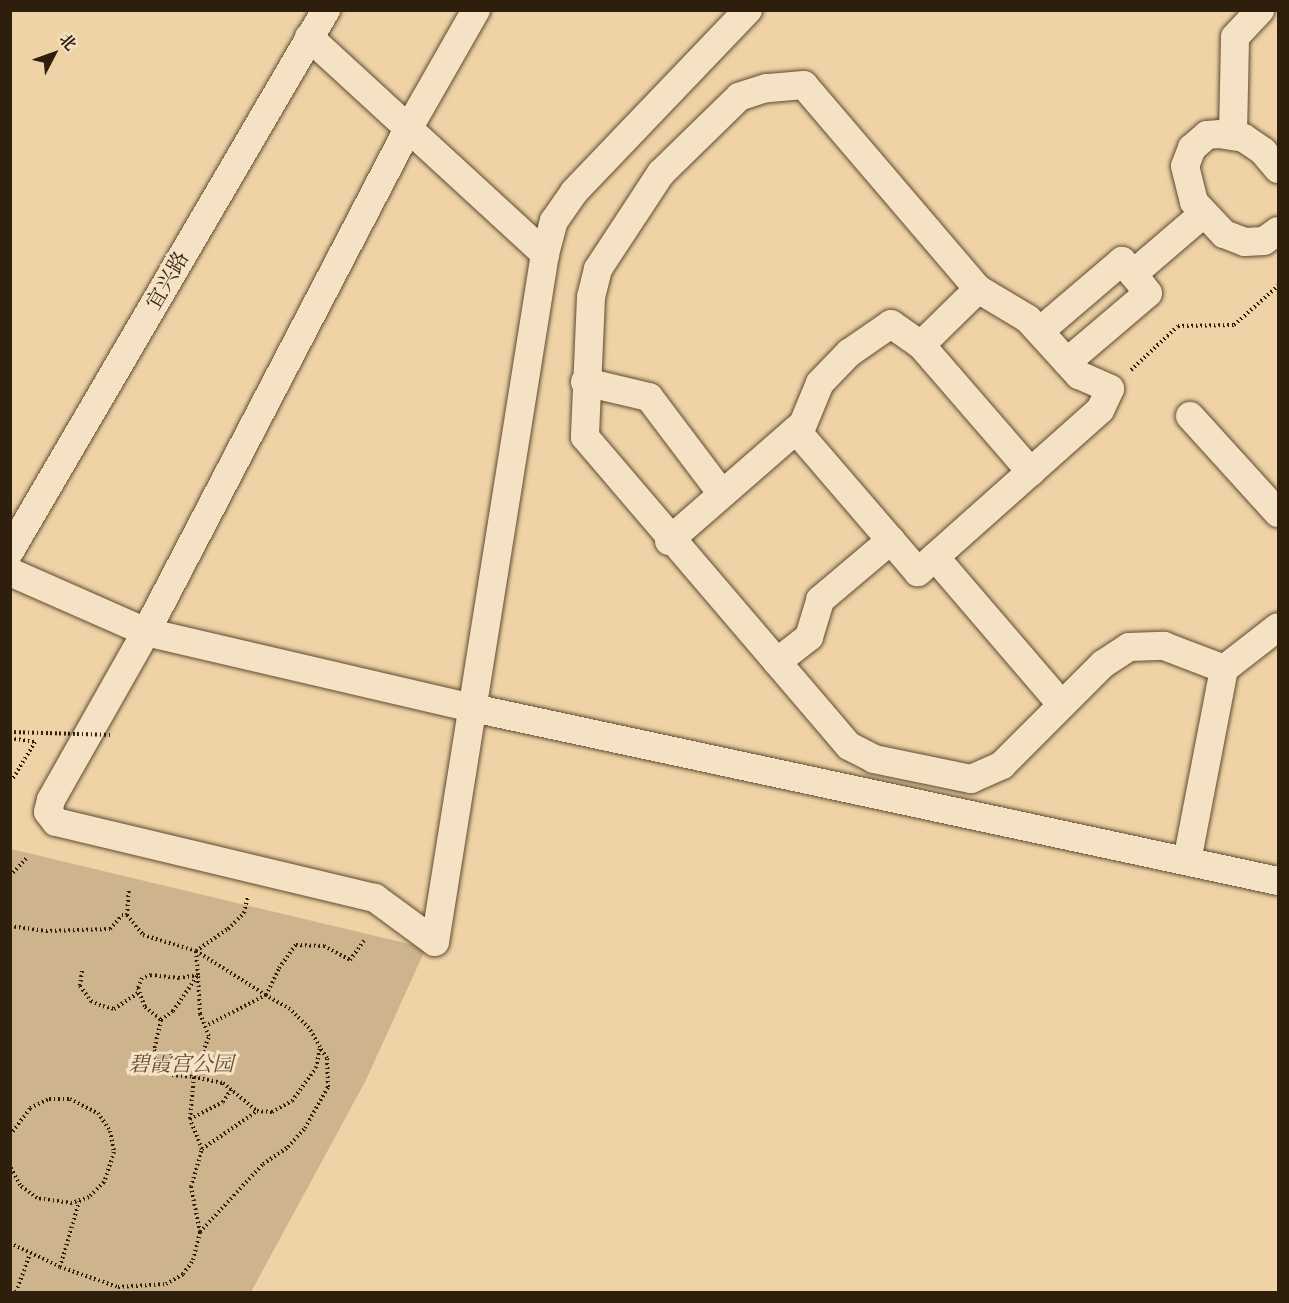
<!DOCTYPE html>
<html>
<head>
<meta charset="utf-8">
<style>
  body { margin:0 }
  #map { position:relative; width:1289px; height:1303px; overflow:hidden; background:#efd3a6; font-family:"IM FELL DW Pica","Noto Serif SC",serif }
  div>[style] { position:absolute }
  .green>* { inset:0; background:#ceb48c }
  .path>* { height:4px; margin-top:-2px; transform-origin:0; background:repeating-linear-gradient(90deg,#2e1e0c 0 1.5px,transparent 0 4.5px) }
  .roads { filter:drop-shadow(0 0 2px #5e4b32) drop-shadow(0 0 2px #5e4b32) }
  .minor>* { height:28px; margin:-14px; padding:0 14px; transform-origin:14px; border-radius:14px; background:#f5e2c5 }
  .path-bridge>* { height:4px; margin-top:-2px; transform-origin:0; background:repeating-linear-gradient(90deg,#2e1e0c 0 1.5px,transparent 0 4.5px) }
  span { translate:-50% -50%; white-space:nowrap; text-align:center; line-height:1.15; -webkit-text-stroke:6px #f5e2c5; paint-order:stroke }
  .street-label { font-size:21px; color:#2e1e0c }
  .park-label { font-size:21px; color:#5e4b32; font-style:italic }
  .frame { position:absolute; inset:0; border:12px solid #2e1e0c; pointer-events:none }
  .north { position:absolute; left:24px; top:24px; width:60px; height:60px; -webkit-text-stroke:4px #f5e2c5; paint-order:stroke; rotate:49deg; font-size:16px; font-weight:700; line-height:24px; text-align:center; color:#2e1e0c }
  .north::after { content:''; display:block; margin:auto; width:21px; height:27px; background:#2e1e0c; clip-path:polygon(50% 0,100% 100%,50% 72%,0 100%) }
</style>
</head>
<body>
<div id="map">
  <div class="green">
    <div style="clip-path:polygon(11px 849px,426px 948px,366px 1080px,251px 1292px,11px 1292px)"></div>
  </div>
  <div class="path">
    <div style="left:1131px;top:370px;width:64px;rotate:-43.1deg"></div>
    <div style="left:1178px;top:326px;width:56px;rotate:-1deg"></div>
    <div style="left:1234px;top:325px;width:59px;rotate:-41.6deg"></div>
    <div style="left:10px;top:738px;width:25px;rotate:9deg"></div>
    <div style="left:35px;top:742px;width:44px;rotate:121.2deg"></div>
    <div style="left:10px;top:876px;width:25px;rotate:-47deg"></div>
    <div style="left:127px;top:915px;width:27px;rotate:-86deg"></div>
    <div style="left:10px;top:926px;width:36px;rotate:8deg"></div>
    <div style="left:46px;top:931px;width:64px;rotate:-1.8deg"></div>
    <div style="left:110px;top:929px;width:18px;rotate:-49deg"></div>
    <div style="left:122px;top:915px;width:5px"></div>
    <div style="left:127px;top:915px;width:26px;rotate:51deg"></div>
    <div style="left:143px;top:935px;width:55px;rotate:16.8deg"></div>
    <div style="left:196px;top:951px;width:83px;rotate:32.2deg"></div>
    <div style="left:266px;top:995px;width:66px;rotate:153deg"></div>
    <div style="left:82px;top:971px;width:15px;rotate:98deg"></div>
    <div style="left:80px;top:986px;width:19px;rotate:54deg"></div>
    <div style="left:91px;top:1001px;width:13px;rotate:23deg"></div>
    <div style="left:103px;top:1006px;width:11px;rotate:15deg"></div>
    <div style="left:114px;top:1009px;width:29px;rotate:-34deg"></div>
    <div style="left:161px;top:1020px;width:31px;rotate:103deg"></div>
    <div style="left:154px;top:1050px;width:31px;rotate:54deg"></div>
    <div style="left:172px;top:1075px;width:22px;rotate:5deg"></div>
    <div style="left:194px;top:1077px;width:44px;rotate:-69.9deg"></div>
    <div style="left:209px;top:1036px;width:24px;rotate:-112deg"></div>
    <div style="left:200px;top:1014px;width:39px;rotate:-93deg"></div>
    <div style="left:198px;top:975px;width:19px;rotate:171deg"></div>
    <div style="left:179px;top:978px;width:28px;rotate:-174deg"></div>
    <div style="left:151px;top:975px;width:9px;rotate:162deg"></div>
    <div style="left:142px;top:978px;width:11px;rotate:112deg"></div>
    <div style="left:138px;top:988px;width:20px;rotate:70deg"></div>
    <div style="left:145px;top:1007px;width:21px;rotate:39deg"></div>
    <div style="left:161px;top:1020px;width:15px;rotate:-37deg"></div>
    <div style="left:173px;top:1011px;width:44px;rotate:-55.2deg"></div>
    <div style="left:198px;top:975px;width:24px;rotate:-95deg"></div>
    <div style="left:196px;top:951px;width:39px;rotate:-35deg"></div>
    <div style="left:228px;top:929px;width:23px;rotate:-45deg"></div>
    <div style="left:244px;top:913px;width:17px;rotate:-77deg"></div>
    <div style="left:190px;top:1119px;width:37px;rotate:-27deg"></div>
    <div style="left:223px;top:1102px;width:17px;rotate:-57deg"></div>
    <div style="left:10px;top:1135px;width:34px;rotate:-53deg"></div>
    <div style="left:30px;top:1108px;width:21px;rotate:-25deg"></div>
    <div style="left:49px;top:1099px;width:21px"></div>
    <div style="left:70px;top:1099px;width:31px;rotate:27deg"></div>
    <div style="left:98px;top:1113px;width:22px;rotate:56deg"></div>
    <div style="left:110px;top:1131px;width:21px;rotate:79deg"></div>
    <div style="left:114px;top:1152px;width:32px;rotate:108deg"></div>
    <div style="left:104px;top:1182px;width:21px;rotate:135deg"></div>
    <div style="left:89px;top:1197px;width:18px;rotate:161deg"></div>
    <div style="left:72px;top:1203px;width:35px;rotate:-172deg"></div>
    <div style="left:37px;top:1198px;width:21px;rotate:-143deg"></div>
    <div style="left:20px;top:1185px;width:21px;rotate:-118deg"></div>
    <div style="left:202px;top:1149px;width:32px;rotate:-112deg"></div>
    <div style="left:190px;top:1119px;width:42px;rotate:-84.6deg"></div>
    <div style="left:194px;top:1077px;width:30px;rotate:12deg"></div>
    <div style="left:223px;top:1083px;width:44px;rotate:39.5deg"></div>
    <div style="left:200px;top:1232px;width:93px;rotate:-47.2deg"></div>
    <div style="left:263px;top:1164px;width:30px;rotate:-34deg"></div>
    <div style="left:288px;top:1147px;width:25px;rotate:-48deg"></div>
    <div style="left:305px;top:1128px;width:47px;rotate:-60.7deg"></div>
    <div style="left:328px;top:1087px;width:29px;rotate:-92deg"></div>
    <div style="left:327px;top:1058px;width:12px;rotate:-125deg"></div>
    <div style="left:10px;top:1243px;width:55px;rotate:25.6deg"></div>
    <div style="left:60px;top:1267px;width:61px;rotate:19deg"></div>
    <div style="left:118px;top:1287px;width:48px;rotate:-3.6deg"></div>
    <div style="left:166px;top:1284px;width:20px;rotate:-30deg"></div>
    <div style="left:183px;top:1274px;width:17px;rotate:-54deg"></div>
    <div style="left:193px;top:1260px;width:29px;rotate:-76deg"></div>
    <div style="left:200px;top:1232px;width:46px;rotate:-101.3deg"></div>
    <div style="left:191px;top:1187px;width:40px;rotate:-74deg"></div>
    <div style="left:202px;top:1149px;width:67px;rotate:-34.6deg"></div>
    <div style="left:257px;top:1111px;width:15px;rotate:4deg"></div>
    <div style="left:272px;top:1112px;width:23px;rotate:-29deg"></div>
    <div style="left:292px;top:1101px;width:41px;rotate:-54deg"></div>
    <div style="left:316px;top:1068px;width:21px;rotate:-79deg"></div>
    <div style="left:320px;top:1047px;width:22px;rotate:-120deg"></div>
    <div style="left:309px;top:1028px;width:27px;rotate:-135deg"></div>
    <div style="left:290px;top:1009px;width:28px;rotate:-150deg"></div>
    <div style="left:266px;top:995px;width:30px;rotate:-64deg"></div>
    <div style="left:279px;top:968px;width:29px;rotate:-54deg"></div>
    <div style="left:296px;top:945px;width:28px;rotate:2deg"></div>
    <div style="left:324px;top:946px;width:30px;rotate:28deg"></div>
    <div style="left:350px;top:960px;width:24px;rotate:-54deg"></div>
    <div style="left:60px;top:1267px;width:68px;rotate:-73.7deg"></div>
    <div style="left:16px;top:1292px;width:40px;rotate:-69.8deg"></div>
  </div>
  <div class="roads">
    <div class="minor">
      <div style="left:476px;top:10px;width:137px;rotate:119.7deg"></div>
      <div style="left:408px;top:129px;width:567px;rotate:117.51deg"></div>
      <div style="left:146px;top:632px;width:193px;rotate:119.5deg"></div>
      <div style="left:51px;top:800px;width:12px;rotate:104deg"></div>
      <div style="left:48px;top:812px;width:13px;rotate:51deg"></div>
      <div style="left:56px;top:822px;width:328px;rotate:13.4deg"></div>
      <div style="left:375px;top:898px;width:74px;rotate:36.3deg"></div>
      <div style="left:435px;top:942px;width:697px;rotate:-80.92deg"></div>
      <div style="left:545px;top:254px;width:34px;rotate:-75deg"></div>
      <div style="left:554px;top:221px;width:35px;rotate:-55deg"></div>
      <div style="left:574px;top:192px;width:252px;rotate:-46.3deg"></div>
      <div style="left:309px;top:37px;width:321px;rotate:42.6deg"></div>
      <div style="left:1233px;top:135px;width:98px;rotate:-88.8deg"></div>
      <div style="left:1235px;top:37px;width:37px;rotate:-47deg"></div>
      <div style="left:1278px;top:169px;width:23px;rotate:-130deg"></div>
      <div style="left:1263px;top:151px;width:23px;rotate:-146deg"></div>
      <div style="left:1244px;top:138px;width:24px;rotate:-171deg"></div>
      <div style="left:1220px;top:134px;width:13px;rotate:176deg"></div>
      <div style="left:1207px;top:135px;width:20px;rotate:139deg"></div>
      <div style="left:1192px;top:148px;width:19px;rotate:111deg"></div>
      <div style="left:1185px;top:166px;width:37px;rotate:76deg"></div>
      <div style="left:1194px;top:202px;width:44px;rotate:46.8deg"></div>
      <div style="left:1224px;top:234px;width:22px;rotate:21deg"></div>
      <div style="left:1245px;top:242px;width:19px;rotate:-3deg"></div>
      <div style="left:1264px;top:241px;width:17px;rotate:-36deg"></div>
      <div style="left:978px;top:289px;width:268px;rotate:-130.5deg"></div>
      <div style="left:804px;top:85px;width:38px;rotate:175deg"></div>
      <div style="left:766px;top:88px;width:28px;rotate:162deg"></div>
      <div style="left:739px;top:97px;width:109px;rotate:135.7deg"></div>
      <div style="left:661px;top:173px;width:115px;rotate:123.3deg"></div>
      <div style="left:598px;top:269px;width:29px;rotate:104deg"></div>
      <div style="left:591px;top:297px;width:140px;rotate:92.5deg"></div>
      <div style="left:585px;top:437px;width:406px;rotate:49.5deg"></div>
      <div style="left:849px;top:746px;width:28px;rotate:27deg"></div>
      <div style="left:874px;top:759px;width:99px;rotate:11.7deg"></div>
      <div style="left:971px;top:779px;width:34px;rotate:-24deg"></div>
      <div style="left:1002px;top:765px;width:143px;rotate:-45deg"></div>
      <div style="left:1103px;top:664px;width:31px;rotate:-33deg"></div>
      <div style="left:1129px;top:647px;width:35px;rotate:-2deg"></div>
      <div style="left:1164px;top:646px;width:64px;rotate:21deg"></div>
      <div style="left:1224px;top:669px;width:68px;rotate:-37.9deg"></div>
      <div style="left:1040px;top:331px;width:108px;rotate:-40.5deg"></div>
      <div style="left:1122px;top:261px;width:17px;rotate:50deg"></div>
      <div style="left:921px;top:345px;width:168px;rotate:49.1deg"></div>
      <div style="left:1067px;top:362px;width:106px;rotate:-40.4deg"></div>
      <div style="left:1148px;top:293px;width:24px;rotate:-128deg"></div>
      <div style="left:1133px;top:274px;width:92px;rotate:-40.6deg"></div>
      <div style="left:585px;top:382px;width:66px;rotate:13.2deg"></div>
      <div style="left:649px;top:397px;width:121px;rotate:53deg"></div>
      <div style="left:1190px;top:416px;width:131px;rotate:47.8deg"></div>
      <div style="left:669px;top:541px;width:4px;rotate:-45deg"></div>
      <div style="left:672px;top:538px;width:164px;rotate:-41.1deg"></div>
      <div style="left:796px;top:430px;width:9px;rotate:-41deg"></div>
      <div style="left:803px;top:424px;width:44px;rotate:-67.5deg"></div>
      <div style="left:820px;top:383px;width:42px;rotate:-46deg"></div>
      <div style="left:849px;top:353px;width:51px;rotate:-34.6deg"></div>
      <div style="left:891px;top:324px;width:37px;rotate:35deg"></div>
      <div style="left:921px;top:345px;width:80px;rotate:-44.5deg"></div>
      <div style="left:978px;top:289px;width:58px;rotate:31deg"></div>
      <div style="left:1028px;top:319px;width:76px;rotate:47.7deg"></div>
      <div style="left:1079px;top:375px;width:34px;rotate:24deg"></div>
      <div style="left:1110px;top:389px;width:23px;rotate:115deg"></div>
      <div style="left:1100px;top:410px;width:244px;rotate:138.3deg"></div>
      <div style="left:918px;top:572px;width:187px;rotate:-130.7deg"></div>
      <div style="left:10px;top:551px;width:627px;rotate:-59.71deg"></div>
      <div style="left:935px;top:557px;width:194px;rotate:49.4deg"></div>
      <div style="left:10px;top:572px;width:149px;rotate:23.8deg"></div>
      <div style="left:146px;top:632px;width:336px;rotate:13.1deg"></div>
      <div style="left:473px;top:708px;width:823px;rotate:12.13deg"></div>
      <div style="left:777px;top:662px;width:41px;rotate:-38deg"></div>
      <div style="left:809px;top:637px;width:39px;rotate:-73deg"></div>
      <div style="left:820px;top:600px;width:93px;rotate:-40.2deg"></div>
      <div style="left:1187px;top:861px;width:196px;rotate:-79.1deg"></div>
    </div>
  </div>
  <div class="path-bridge">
    <div style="left:10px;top:732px;width:103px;rotate:1.7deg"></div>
  </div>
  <div class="street-label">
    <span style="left:168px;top:281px;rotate:-60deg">宜兴路</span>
  </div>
  <div class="park-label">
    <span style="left:181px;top:1065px">碧霞宫公园</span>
  </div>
  <div class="frame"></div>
  <div class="north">北</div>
</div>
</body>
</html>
